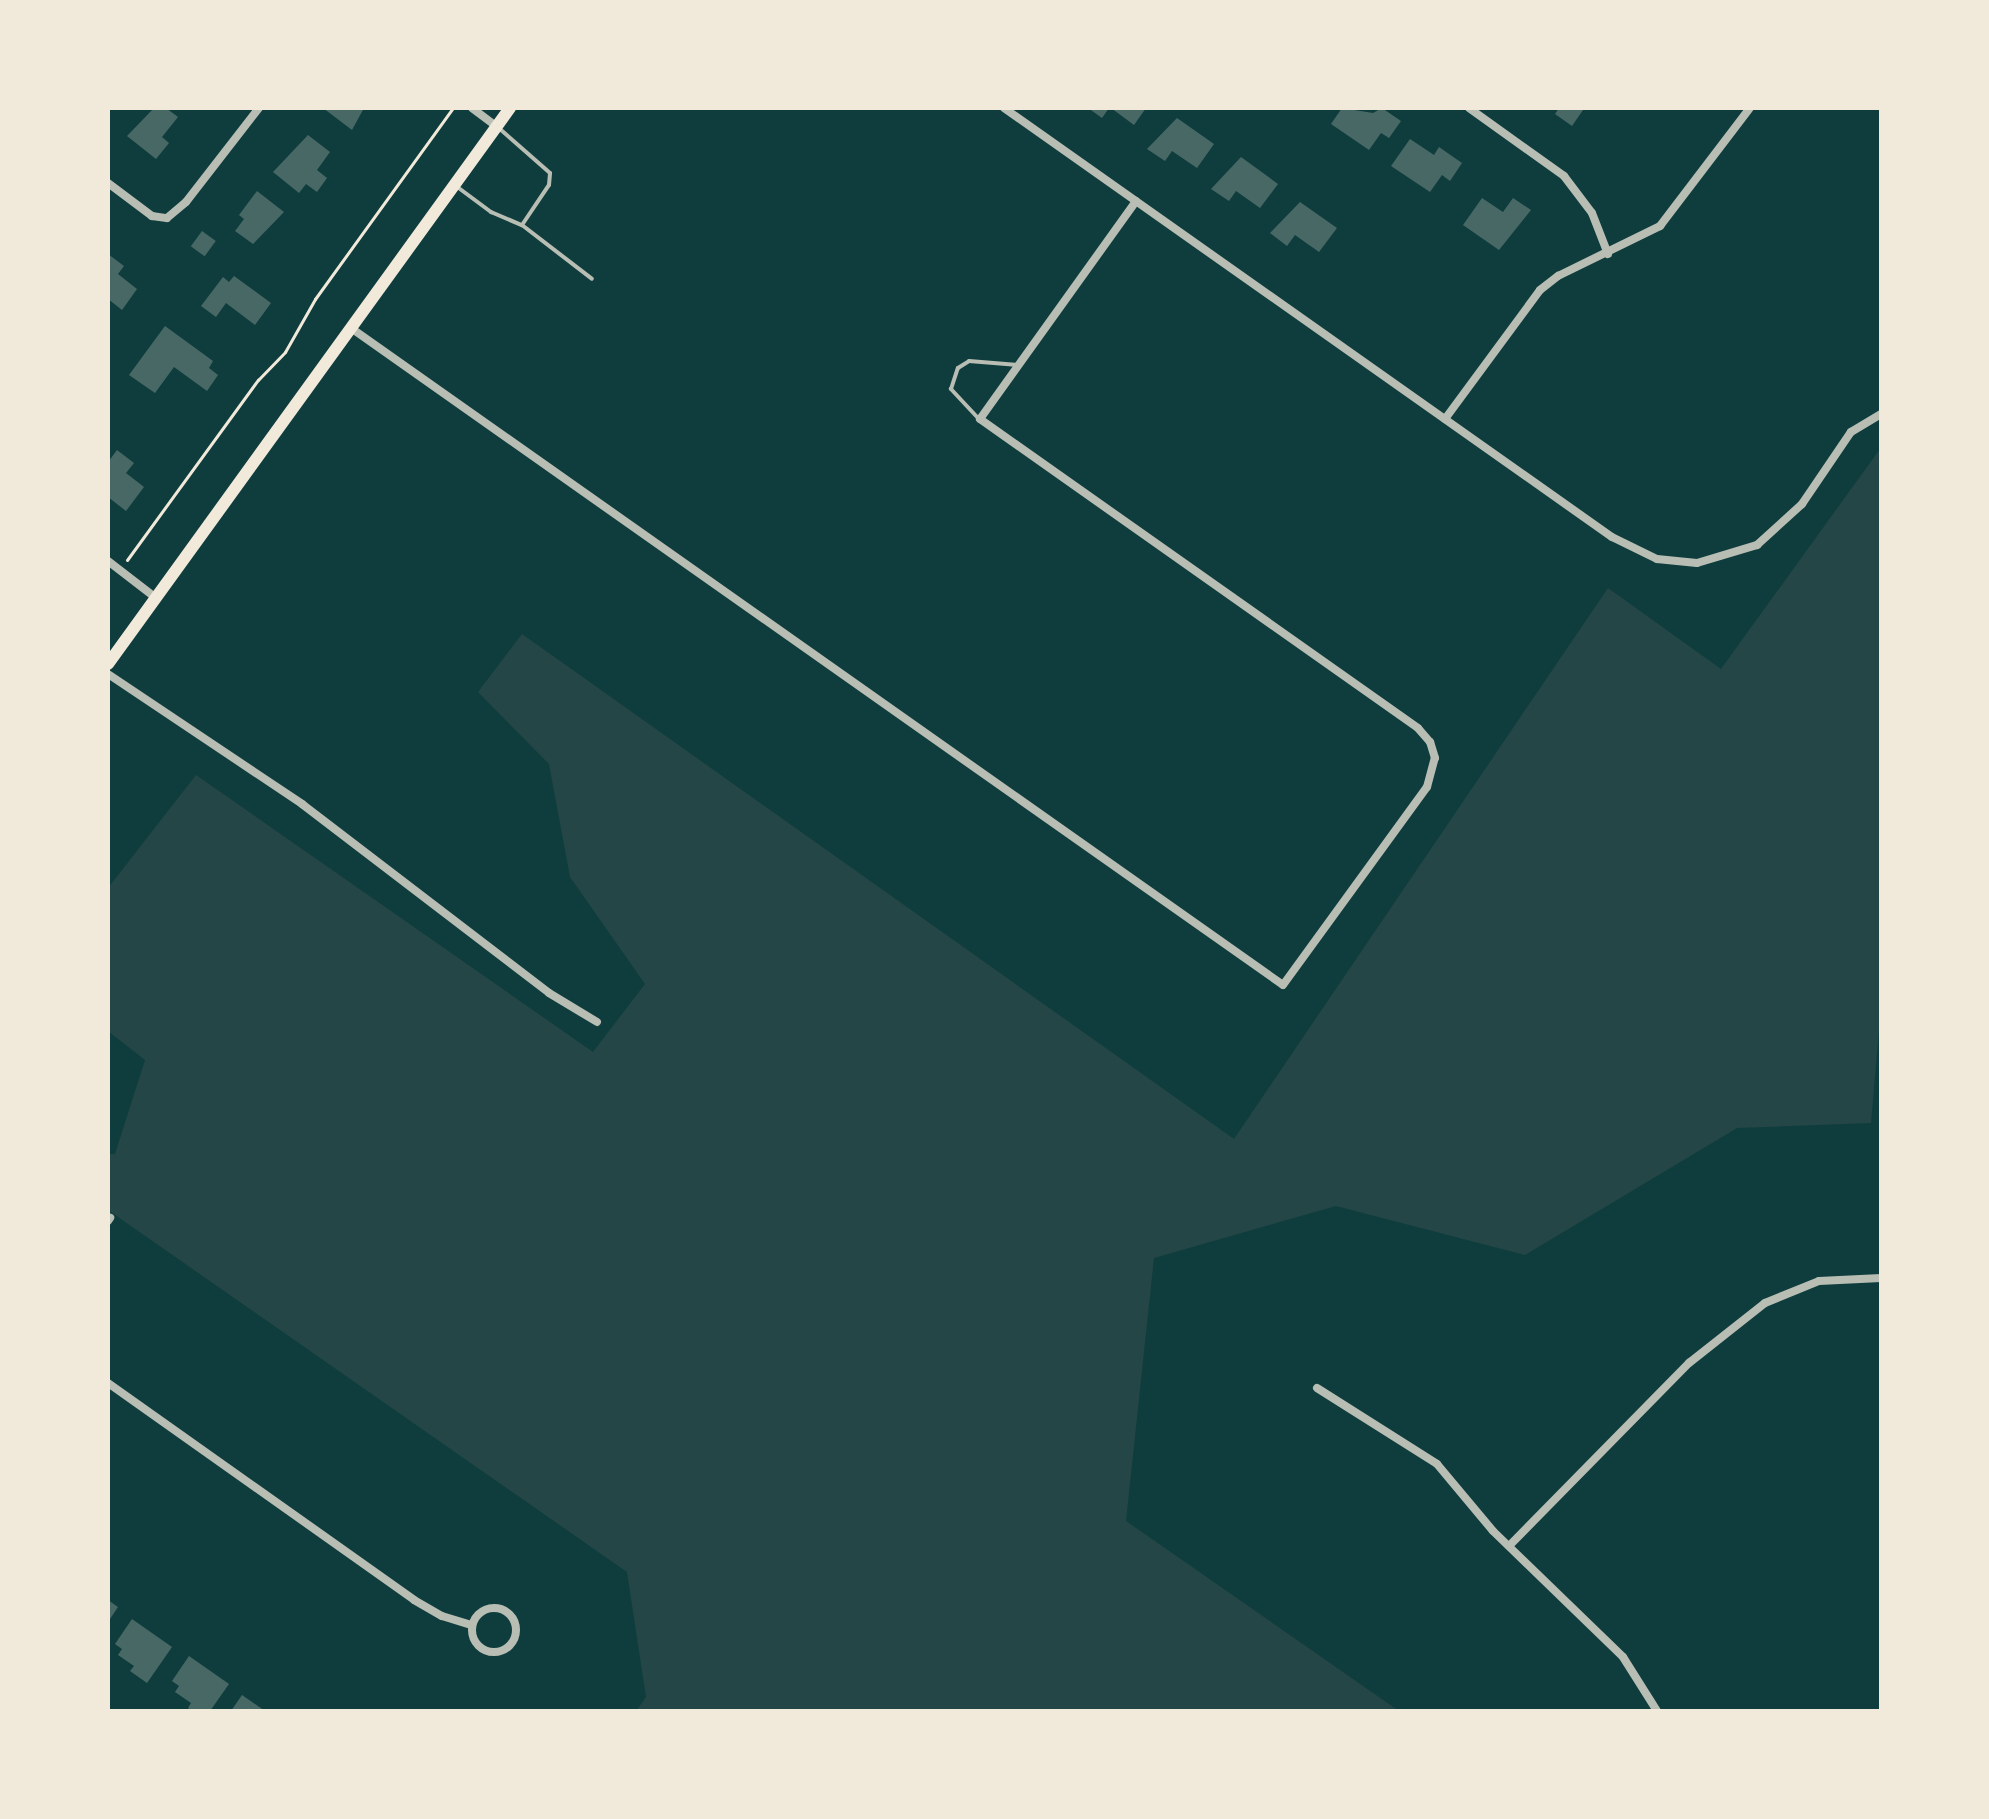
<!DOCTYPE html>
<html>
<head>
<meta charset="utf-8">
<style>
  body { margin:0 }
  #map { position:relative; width:1989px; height:1819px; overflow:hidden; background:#0f3d3e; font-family:Manrope,sans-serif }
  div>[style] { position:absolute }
  .green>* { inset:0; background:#244646 }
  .building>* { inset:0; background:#486865; transform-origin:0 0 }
  .path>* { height:3px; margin:-1.5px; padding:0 1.5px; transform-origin:1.5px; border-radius:1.5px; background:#f1e9da }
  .service>* { height:4px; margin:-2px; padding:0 2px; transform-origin:2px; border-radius:2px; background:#b8beb3 }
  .minor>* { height:8px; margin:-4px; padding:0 4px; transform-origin:4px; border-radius:4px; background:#b8beb3 }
  .minor>.ring { margin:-4px; padding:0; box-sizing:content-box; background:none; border:8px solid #b8beb3; border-radius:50% }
  .secondary>* { height:12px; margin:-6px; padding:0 6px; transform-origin:6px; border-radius:6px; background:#f1e9da }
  span { translate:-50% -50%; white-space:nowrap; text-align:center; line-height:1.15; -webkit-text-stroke:6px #f1e9da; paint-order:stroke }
  .frame { position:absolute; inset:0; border:110px solid #f1e9da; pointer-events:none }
</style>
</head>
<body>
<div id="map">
  <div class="green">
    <div style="clip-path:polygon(1880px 449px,1881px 1007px,1871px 1123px,1737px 1128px,1525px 1255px,1336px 1206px,1154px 1258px,1126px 1521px,1399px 1711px,636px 1711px,646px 1697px,627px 1572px,108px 1210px,108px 1154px,115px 1154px,145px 1060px,108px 1031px,108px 888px,196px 775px,593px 1052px,645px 984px,570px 877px,549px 764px,478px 692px,522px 634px,1234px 1139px,1608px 588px,1721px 669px)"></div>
  </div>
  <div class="building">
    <div style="clip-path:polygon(154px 108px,166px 108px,178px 117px,162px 137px,169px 143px,156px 159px,127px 136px)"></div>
    <div style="clip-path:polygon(323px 108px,364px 108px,352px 130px)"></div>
    <div style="clip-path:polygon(1088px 108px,1109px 108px,1102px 118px)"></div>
    <div style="clip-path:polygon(1111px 108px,1146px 108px,1134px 125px)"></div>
    <div style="clip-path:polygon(1342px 108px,1373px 113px,1382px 108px,1401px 121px,1389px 138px,1381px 133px,1369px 150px,1331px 124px)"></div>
    <div style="clip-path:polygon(1559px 108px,1580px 108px,1583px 110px,1572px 126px,1555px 114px)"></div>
    <div style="clip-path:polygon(1177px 118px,1214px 144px,1197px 168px,1172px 151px,1165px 161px,1147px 149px)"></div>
    <div style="clip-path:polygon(308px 135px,330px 152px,317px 170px,327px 178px,317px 192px,306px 184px,299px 193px,273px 172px)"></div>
    <div style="clip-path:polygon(1410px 139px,1434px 155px,1439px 147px,1462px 163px,1450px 181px,1442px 175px,1430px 192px,1391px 166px)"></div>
    <div style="clip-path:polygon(1241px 157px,1278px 184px,1260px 208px,1236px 191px,1229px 201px,1211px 189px)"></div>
    <div style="clip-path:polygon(257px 191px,284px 212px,253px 244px,235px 231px,244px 219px,239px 215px)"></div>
    <div style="clip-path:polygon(1482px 198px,1503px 212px,1513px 198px,1531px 210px,1499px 250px,1463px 225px)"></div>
    <div style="clip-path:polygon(1300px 202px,1337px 228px,1319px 252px,1295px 235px,1287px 246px,1270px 233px)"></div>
    <div style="left:202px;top:231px;width:17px;height:19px;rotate:36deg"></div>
    <div style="clip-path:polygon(108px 254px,124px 266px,118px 274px,137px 289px,122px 310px,108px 299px)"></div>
    <div style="clip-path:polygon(234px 276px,271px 303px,255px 325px,226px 303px,216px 317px,201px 306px,223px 277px,229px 282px)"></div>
    <div style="clip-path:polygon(165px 326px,213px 361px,209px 368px,218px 375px,207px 391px,174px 367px,155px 393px,129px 375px)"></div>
    <div style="clip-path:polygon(117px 450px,134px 463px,126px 473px,144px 487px,126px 511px,108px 497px,108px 462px)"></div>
    <div style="clip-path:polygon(108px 1600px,118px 1607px,108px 1622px)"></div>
    <div style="clip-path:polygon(132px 1619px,172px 1647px,147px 1683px,130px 1671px,134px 1666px,118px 1655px,122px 1649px,115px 1644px)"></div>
    <div style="clip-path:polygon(189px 1656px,229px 1684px,210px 1711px,192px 1711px,188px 1708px,191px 1703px,175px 1692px,179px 1686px,172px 1681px)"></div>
    <div style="clip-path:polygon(242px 1695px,265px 1711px,231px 1711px)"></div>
  </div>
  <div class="path">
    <div style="left:127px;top:560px;width:223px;rotate:-54deg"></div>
    <div style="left:258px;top:380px;width:39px;rotate:-46deg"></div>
    <div style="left:285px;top:352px;width:61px;rotate:-60.5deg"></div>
    <div style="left:315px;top:299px;width:236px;rotate:-54.2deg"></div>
  </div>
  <div class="service">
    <div style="left:456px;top:186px;width:44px;rotate:36.6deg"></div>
    <div style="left:491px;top:212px;width:34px;rotate:23deg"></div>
    <div style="left:522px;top:225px;width:48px;rotate:-56deg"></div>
    <div style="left:549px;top:185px;width:12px;rotate:-85deg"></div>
    <div style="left:550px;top:173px;width:67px;rotate:-138.7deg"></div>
    <div style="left:522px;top:225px;width:88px;rotate:37.6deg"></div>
    <div style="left:978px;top:418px;width:40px;rotate:-133deg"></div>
    <div style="left:951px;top:389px;width:22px;rotate:-72deg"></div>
    <div style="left:958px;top:368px;width:13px;rotate:-32deg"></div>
    <div style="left:969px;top:361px;width:50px;rotate:4.6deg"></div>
  </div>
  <div class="minor">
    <div style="left:472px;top:108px;width:31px;rotate:37deg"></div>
    <div style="left:1004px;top:108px;width:744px;rotate:35.21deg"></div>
    <div style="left:1612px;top:537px;width:50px;rotate:26.1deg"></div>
    <div style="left:1657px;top:559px;width:40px;rotate:5.7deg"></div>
    <div style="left:1697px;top:563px;width:63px;rotate:-16.7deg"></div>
    <div style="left:1757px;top:545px;width:61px;rotate:-42.3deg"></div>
    <div style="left:1802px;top:504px;width:87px;rotate:-55.8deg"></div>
    <div style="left:1851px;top:432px;width:35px;rotate:-31deg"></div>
    <div style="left:1469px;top:108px;width:117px;rotate:35.6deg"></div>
    <div style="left:1564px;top:176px;width:46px;rotate:52.9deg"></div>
    <div style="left:1592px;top:213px;width:44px;rotate:68.7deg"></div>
    <div style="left:108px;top:183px;width:55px;rotate:36.9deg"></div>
    <div style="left:152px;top:216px;width:15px;rotate:8deg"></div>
    <div style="left:167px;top:218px;width:25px;rotate:-40deg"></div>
    <div style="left:186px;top:202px;width:119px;rotate:-52.2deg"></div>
    <div style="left:351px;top:328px;width:1140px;rotate:35.18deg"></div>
    <div style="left:1283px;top:985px;width:245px;rotate:-54deg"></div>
    <div style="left:1427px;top:787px;width:30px;rotate:-75deg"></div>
    <div style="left:1435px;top:758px;width:17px;rotate:-107deg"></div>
    <div style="left:1430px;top:742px;width:18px;rotate:-131deg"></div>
    <div style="left:1418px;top:728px;width:536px;rotate:-144.8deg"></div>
    <div style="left:980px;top:419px;width:268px;rotate:-54.4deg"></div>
    <div style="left:1445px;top:419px;width:160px;rotate:-53.6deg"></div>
    <div style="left:1540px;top:290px;width:23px;rotate:-38deg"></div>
    <div style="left:1558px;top:276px;width:114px;rotate:-26.1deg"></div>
    <div style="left:1660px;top:226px;width:148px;rotate:-52.7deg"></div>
    <div style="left:108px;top:561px;width:61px;rotate:37.6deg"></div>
    <div style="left:108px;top:674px;width:234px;rotate:33.8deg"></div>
    <div style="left:302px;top:804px;width:311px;rotate:37.4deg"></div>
    <div style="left:549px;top:993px;width:56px;rotate:31.1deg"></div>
    <div style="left:108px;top:1221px;width:4px;rotate:-56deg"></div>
    <div style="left:108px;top:1383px;width:375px;rotate:35.3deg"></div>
    <div style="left:414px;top:1600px;width:32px;rotate:30deg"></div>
    <div style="left:442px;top:1616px;width:31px;rotate:17deg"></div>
    <div style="left:1317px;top:1388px;width:142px;rotate:32.3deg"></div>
    <div style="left:1437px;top:1464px;width:87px;rotate:50.1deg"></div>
    <div style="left:1493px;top:1531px;width:181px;rotate:44.1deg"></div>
    <div style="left:1623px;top:1657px;width:64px;rotate:57.8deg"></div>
    <div style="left:1509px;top:1546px;width:257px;rotate:-45.5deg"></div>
    <div style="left:1689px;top:1363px;width:97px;rotate:-38.3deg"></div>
    <div style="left:1765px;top:1303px;width:58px;rotate:-22.2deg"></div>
    <div style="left:1819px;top:1281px;width:62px;rotate:-2.8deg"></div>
    <div class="ring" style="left:472px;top:1608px;width:36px;height:36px"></div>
  </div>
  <div class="secondary">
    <div style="left:108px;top:664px;width:686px;rotate:-54.13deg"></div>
  </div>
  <div class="frame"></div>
</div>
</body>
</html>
